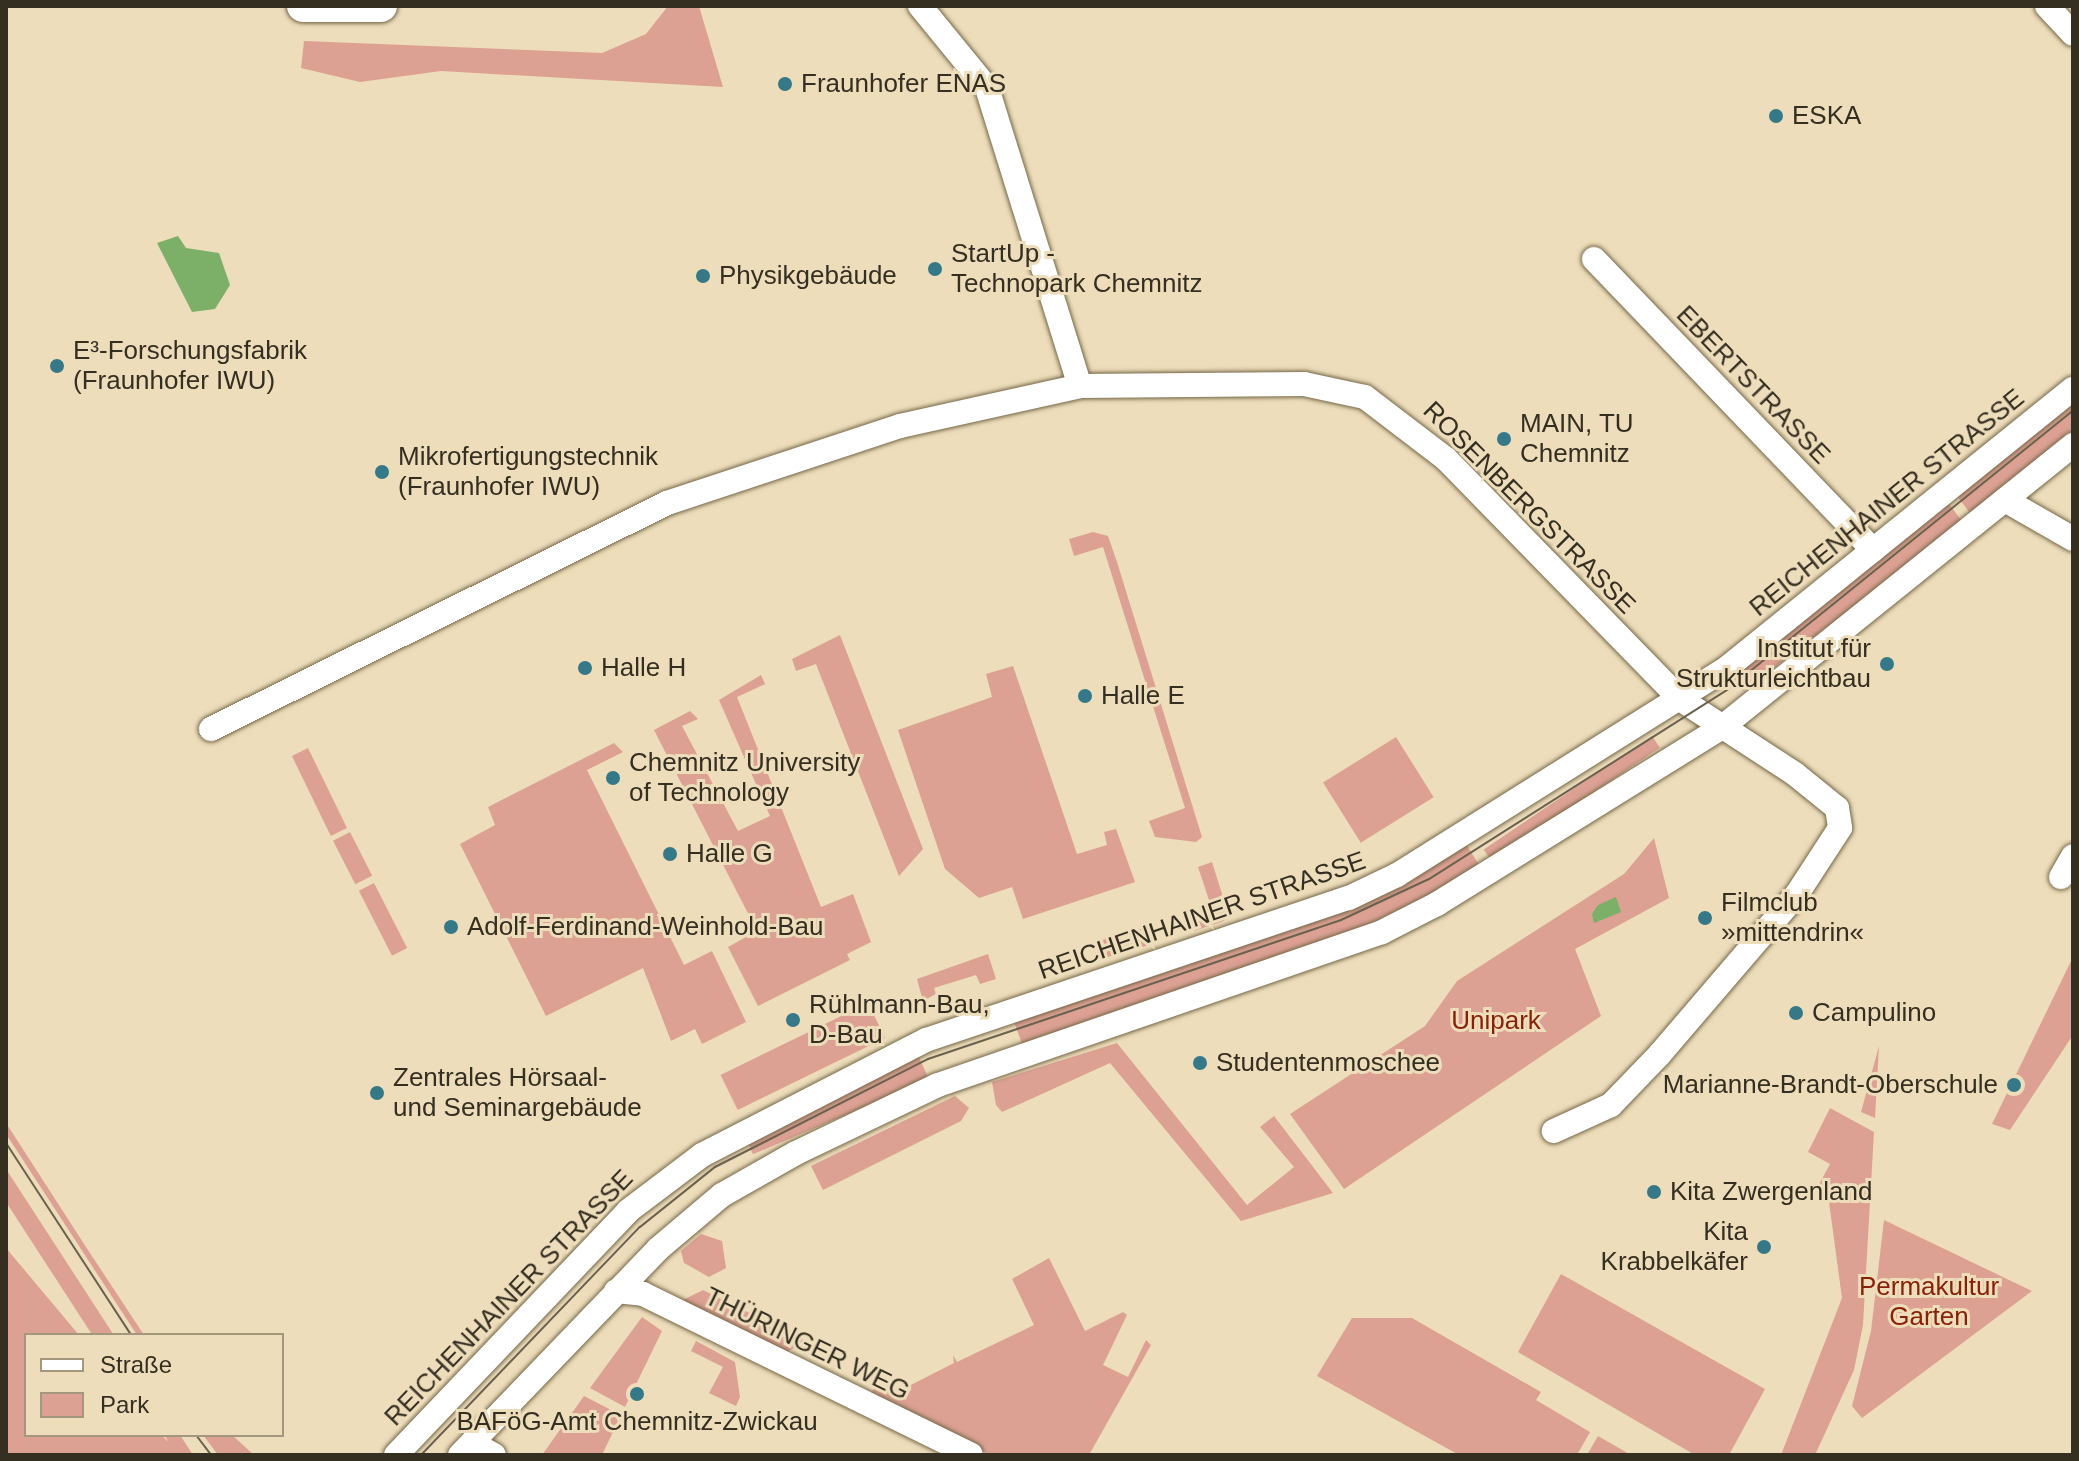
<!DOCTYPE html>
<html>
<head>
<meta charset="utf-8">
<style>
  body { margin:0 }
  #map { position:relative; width:2079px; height:1461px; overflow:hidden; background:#edddbb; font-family:Helvetica,sans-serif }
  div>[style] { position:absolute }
  .green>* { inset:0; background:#dca193; transform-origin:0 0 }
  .water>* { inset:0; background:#7caf68 }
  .roads { filter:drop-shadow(0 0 2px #756748) drop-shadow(0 0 2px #756748) }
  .minor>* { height:24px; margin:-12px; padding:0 12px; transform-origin:12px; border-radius:12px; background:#fff }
  .major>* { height:32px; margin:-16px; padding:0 16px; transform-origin:16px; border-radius:16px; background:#fff }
  .tram>* { height:2px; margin:-1px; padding:0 1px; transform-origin:1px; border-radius:1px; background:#6a614e }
  .dots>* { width:22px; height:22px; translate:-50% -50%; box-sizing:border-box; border:4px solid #edddbb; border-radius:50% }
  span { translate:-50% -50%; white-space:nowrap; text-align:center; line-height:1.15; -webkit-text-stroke:6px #edddbb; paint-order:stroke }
  .poi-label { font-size:26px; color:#352f22 }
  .left { translate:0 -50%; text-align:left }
  .right { translate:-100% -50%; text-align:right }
  .street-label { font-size:26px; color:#352f22 }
  .park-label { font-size:26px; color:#892109 }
  .frame { position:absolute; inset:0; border:8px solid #352f22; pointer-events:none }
  .legend { position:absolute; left:24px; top:1333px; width:260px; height:104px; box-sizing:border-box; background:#edddbb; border:2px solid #a3977e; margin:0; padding:10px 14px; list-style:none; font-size:24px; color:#352f22 }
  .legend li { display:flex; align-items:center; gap:16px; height:40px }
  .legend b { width:40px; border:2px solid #a3977e }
</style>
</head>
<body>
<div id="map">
  <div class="green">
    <div style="clip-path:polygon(668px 6px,699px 6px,723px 87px,441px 71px,360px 82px,301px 68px,304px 41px,602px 53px,646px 34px)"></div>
    <div style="clip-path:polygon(2073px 396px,2073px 437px,1973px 517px,1954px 492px)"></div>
    <div style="left:1946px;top:500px;width:30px;height:277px;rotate:53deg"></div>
    <div style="clip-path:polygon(1093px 532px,1108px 536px,1117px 562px,1202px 837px,1196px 842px,1155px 837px,1149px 821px,1185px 808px,1103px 547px,1074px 556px,1069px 539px)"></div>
    <div style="clip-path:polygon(840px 635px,923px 849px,899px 876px,816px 664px,796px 671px,792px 659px)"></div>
    <div style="clip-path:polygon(1013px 666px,1077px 854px,1107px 845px,1104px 832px,1116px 829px,1135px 882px,1023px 919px,1012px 887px,979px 898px,945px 869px,898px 730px,992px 697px,986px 674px)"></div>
    <div style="clip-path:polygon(761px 675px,765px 684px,737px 697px,821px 907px,853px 894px,871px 942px,847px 954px,850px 960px,758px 1006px,728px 947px,757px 931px,654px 730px,690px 711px,698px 719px,682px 726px,738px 831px,770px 816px,719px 700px)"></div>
    <div style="left:1652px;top:736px;width:14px;height:203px;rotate:56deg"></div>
    <div style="left:1396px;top:737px;width:71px;height:86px;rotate:58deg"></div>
    <div style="clip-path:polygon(614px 743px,623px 752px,587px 770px,684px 965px,712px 951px,746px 1022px,702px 1044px,695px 1029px,671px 1041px,643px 968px,546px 1016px,460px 844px,495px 825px,488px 807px)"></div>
    <div style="left:308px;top:748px;width:89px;height:18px;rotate:64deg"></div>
    <div style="left:350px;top:832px;width:49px;height:19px;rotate:63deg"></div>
    <div style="clip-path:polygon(1654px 838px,1669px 898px,1575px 949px,1601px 1016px,1344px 1189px,1290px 1114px,1425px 1026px,1457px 981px,1624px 874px)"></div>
    <div style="clip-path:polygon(1464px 841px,1483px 871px,1407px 914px,1023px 1046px,1012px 1017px)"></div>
    <div style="clip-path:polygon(1212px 862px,1228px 913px,1224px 921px,1194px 931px,1189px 917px,1212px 909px,1198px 867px)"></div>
    <div style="left:374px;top:883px;width:73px;height:17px;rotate:63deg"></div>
    <div style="left:1147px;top:927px;width:18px;height:46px;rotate:74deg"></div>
    <div style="clip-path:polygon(988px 954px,996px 979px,980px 984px,976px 975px,934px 988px,936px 994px,923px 1001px,917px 979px)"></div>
    <div style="clip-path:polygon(2073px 957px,2073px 1035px,2010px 1130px,1992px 1124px)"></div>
    <div style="left:868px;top:1003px;width:39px;height:164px;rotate:64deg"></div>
    <div style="clip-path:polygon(1117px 1043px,1247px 1205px,1294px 1167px,1260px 1127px,1274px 1116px,1333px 1193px,1241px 1221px,1110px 1063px,1002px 1112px,996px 1105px,992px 1082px)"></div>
    <div style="clip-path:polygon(1879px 1046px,1875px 1118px,1861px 1112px)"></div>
    <div style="left:917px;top:1052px;width:30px;height:191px;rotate:67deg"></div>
    <div style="clip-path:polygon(955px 1096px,969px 1108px,961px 1121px,823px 1190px,811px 1166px)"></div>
    <div style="clip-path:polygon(1830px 1108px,1874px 1132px,1863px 1325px,1854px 1370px,1815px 1455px,1781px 1455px,1842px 1298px,1829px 1202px,1816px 1190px,1830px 1164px,1808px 1152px)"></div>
    <div style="clip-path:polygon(6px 1123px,86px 1247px,144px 1335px,137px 1335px,6px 1134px)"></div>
    <div style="left:6px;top:1169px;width:199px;height:18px;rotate:57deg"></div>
    <div style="clip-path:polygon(1884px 1220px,2032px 1291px,1862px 1418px,1852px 1406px,1871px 1331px)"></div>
    <div style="clip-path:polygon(701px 1234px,722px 1241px,726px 1268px,709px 1277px,684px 1263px,681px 1251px)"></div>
    <div style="clip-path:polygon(6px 1248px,79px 1335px,26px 1335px,26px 1435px,162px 1435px,168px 1442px,165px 1435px,180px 1435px,193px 1455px,6px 1455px)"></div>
    <div style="clip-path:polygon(1049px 1258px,1085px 1331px,1123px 1312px,1127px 1315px,1103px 1365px,1128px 1377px,1146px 1340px,1151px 1345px,1089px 1455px,991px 1455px,869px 1395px,880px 1382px,895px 1393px,954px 1363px,953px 1355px,957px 1362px,1034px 1325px,1012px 1279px)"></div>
    <div style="clip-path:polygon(1561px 1274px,1765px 1389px,1729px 1455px,1695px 1455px,1518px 1352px)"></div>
    <div style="clip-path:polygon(703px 1290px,807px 1341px,781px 1355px,677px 1303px)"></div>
    <div style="clip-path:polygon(642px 1317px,662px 1331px,625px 1407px,590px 1388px)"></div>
    <div style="clip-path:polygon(1352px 1318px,1412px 1318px,1541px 1392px,1536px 1400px,1590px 1432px,1577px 1455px,1459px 1455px,1317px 1376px)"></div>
    <div style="clip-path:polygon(696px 1341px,735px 1362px,740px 1397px,736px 1406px,709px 1393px,723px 1367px,691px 1351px)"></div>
    <div style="clip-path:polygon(584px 1396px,621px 1415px,602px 1455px,542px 1455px)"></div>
    <div style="clip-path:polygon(203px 1435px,232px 1435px,254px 1455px,218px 1455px)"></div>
    <div style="clip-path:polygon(1598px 1436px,1631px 1455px,1587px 1455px)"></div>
  </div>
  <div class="water">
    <div style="clip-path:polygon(178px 236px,186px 248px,219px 253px,230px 285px,215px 309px,192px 312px,157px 243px)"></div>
    <div style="clip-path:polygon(1616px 897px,1621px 912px,1594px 923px,1592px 914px,1598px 905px)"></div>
  </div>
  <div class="roads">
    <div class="minor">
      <div style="left:920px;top:6px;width:106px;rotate:50.7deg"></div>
      <div style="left:987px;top:88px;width:312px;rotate:72.7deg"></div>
      <div style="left:2047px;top:6px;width:38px;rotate:47deg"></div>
      <div style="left:1594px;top:259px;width:403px;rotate:46.2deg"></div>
      <div style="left:2005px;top:500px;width:78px;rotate:29.8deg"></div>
      <div style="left:211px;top:729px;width:509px;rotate:-26.36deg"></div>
      <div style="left:667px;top:503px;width:245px;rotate:-18.3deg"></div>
      <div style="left:900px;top:426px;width:184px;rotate:-12.5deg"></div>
      <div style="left:1080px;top:386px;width:224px;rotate:-0.5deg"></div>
      <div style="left:1304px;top:384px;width:62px;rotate:12deg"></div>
      <div style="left:1365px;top:397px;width:102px;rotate:37.4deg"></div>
      <div style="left:1446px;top:459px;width:335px;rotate:45.7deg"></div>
      <div style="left:1680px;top:699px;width:137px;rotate:33.1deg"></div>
      <div style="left:1795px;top:774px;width:54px;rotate:39deg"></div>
      <div style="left:1837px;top:808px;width:20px;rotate:81deg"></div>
      <div style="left:1840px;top:828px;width:79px;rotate:123.1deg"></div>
      <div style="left:1797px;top:894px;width:211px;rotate:130.6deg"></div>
      <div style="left:1660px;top:1054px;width:71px;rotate:133.9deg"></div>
      <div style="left:1611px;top:1105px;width:63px;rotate:155.5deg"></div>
      <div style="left:2061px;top:877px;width:24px;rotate:-60deg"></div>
      <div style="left:616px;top:1291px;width:27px;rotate:6deg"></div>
      <div style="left:643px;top:1294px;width:365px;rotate:26.1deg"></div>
      <div style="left:472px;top:1443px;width:25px;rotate:29deg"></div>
      <div style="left:396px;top:1455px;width:337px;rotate:-46.4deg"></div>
      <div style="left:628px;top:1211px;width:93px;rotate:-37.1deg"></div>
      <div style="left:702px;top:1155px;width:252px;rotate:-27.2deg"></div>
      <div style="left:926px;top:1040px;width:446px;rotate:-18.6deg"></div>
      <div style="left:1349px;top:898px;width:53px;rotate:-25.6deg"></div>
      <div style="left:1397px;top:875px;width:391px;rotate:-32.1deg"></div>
      <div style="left:1728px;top:667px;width:443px;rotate:-38.9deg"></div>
      <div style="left:460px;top:1455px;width:286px;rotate:-46.1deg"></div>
      <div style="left:658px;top:1249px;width:84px;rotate:-40.2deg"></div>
      <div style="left:722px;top:1195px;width:85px;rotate:-29.6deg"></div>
      <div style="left:796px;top:1153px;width:157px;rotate:-25.6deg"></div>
      <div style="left:938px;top:1085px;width:470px;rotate:-19deg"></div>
      <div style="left:1382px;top:932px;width:62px;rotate:-27deg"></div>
      <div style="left:1437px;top:904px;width:334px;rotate:-31.8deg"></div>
      <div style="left:1721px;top:728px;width:452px;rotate:-38.8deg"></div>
    </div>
    <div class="major">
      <div style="left:303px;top:6px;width:78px"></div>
    </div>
  </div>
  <div class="tram">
    <div style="left:6px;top:1143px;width:229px;rotate:56.9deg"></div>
    <div style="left:196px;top:1435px;width:25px;rotate:53deg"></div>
    <div style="left:421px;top:1455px;width:316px;rotate:-46.2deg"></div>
    <div style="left:640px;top:1227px;width:96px;rotate:-38.7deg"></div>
    <div style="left:715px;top:1167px;width:239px;rotate:-26.9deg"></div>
    <div style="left:928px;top:1059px;width:436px;rotate:-18.6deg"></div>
    <div style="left:1341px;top:920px;width:97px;rotate:-25deg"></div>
    <div style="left:1429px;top:879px;width:354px;rotate:-32.4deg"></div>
    <div style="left:1728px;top:689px;width:443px;rotate:-38.9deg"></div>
  </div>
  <div class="dots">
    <div style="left:785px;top:84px;background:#357988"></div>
    <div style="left:1776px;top:116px;background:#357988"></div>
    <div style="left:935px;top:269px;background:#357988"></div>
    <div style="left:703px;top:276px;background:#357988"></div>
    <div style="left:57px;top:366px;background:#357988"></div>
    <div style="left:1504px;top:439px;background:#357988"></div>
    <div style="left:382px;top:472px;background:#357988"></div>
    <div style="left:1887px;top:664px;background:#357988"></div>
    <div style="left:585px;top:668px;background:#357988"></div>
    <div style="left:1085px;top:696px;background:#357988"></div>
    <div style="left:613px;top:778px;background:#357988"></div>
    <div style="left:670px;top:854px;background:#357988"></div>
    <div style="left:1705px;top:918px;background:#357988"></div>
    <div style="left:451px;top:927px;background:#357988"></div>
    <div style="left:1796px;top:1013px;background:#357988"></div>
    <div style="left:793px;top:1020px;background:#357988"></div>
    <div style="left:1200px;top:1063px;background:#357988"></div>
    <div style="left:2014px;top:1085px;background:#357988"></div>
    <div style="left:377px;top:1093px;background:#357988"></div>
    <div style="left:1654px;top:1192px;background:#357988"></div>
    <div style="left:1764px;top:1247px;background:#357988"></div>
    <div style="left:637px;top:1394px;background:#357988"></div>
  </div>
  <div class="poi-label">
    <span class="left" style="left:801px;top:84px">Fraunhofer ENAS</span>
    <span class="left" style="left:1792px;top:116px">ESKA</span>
    <span class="left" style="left:951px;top:269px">StartUp -<br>Technopark Chemnitz</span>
    <span class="left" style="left:719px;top:276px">Physikgebäude</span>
    <span class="left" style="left:73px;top:366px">E³-Forschungsfabrik<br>(Fraunhofer IWU)</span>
    <span class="left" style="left:1520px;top:439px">MAIN, TU<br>Chemnitz</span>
    <span class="left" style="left:398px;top:472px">Mikrofertigungstechnik<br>(Fraunhofer IWU)</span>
    <span class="right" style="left:1871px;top:664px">Institut für<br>Strukturleichtbau</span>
    <span class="left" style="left:601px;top:668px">Halle H</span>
    <span class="left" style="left:1101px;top:696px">Halle E</span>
    <span class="left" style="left:629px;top:778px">Chemnitz University<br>of Technology</span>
    <span class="left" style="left:686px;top:854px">Halle G</span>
    <span class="left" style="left:1721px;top:918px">Filmclub<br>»mittendrin«</span>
    <span class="left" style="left:467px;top:927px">Adolf-Ferdinand-Weinhold-Bau</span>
    <span class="left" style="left:809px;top:1020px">Rühlmann-Bau,<br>D-Bau</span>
    <span class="left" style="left:1812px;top:1013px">Campulino</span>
    <span class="left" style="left:1216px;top:1063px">Studentenmoschee</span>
    <span class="left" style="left:393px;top:1093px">Zentrales Hörsaal-<br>und Seminargebäude</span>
    <span class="right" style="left:1998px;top:1085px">Marianne-Brandt-Oberschule</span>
    <span class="left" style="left:1670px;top:1192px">Kita Zwergenland</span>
    <span class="right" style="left:1748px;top:1247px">Kita<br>Krabbelkäfer</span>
    <span style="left:637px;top:1422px">BAFöG-Amt Chemnitz-Zwickau</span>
  </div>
  <div class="street-label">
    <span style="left:1753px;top:385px;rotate:46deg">EBERTSTRASSE</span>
    <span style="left:1887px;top:503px;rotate:-39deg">REICHENHAINER STRASSE</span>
    <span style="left:1529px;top:508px;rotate:45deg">ROSENBERGSTRASSE</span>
    <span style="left:1202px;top:916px;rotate:-19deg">REICHENHAINER STRASSE</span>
    <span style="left:509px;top:1298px;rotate:-46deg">REICHENHAINER STRASSE</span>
    <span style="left:807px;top:1344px;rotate:26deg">THÜRINGER WEG</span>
  </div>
  <div class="park-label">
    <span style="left:1496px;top:1021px">Unipark</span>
    <span style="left:1929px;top:1302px">Permakultur<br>Garten</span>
  </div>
  <div class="frame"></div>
  <ul class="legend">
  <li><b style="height:10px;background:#fff"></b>Straße</li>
  <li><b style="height:22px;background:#dca193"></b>Park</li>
  </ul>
</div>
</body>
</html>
